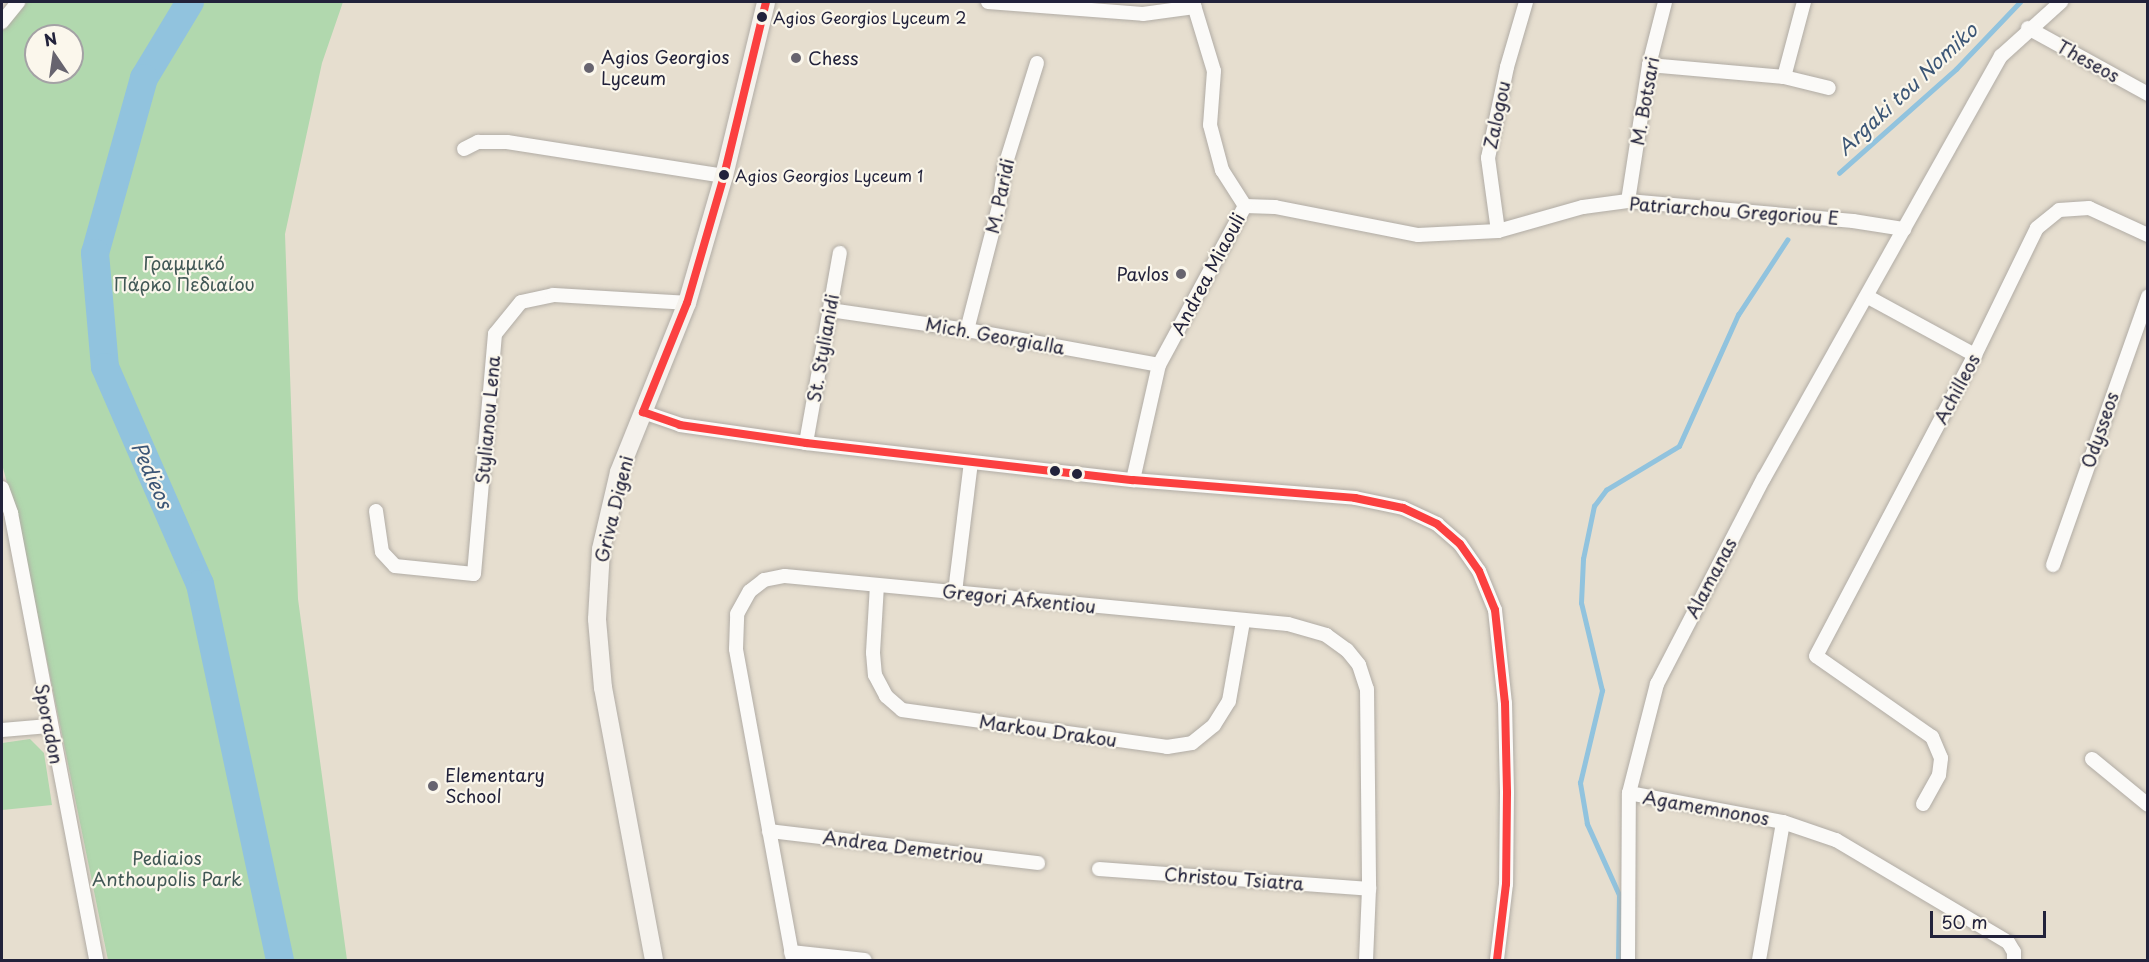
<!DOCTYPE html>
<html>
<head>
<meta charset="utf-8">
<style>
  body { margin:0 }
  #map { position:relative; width:2149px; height:962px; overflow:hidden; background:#e6decf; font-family:"Playpen Sans",sans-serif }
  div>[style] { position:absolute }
  .green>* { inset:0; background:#b1d8ae }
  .stream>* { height:4.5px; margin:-2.25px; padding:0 2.25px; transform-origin:2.25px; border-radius:2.25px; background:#91c3de }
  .river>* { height:28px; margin:-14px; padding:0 14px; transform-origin:14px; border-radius:14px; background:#91c3de }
  .roads { filter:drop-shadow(0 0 2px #b1aca5) drop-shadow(0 0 2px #b1aca5) }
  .street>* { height:14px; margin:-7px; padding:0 7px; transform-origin:7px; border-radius:7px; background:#fbfaf8 }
  .secondary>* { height:18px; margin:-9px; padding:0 9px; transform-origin:9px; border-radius:9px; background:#f5f2ed }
  .bus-1>* { height:8px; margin:-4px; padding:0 4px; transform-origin:4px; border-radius:4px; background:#fb4040 }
  .dots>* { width:16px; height:16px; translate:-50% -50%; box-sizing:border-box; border:3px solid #fbf7ec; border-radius:50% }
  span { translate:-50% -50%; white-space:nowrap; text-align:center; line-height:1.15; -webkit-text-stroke:4.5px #fbf7ec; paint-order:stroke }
  .bus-label { font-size:16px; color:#22223b }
  .left { translate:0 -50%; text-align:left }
  .poi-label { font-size:18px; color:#22223b }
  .right { translate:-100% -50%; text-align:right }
  .street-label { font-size:18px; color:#22223b }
  .park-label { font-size:18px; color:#405755 }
  .water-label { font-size:20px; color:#3c5676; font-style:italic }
  .frame { position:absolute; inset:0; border:3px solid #22223b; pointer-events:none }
  .north { position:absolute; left:24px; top:24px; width:60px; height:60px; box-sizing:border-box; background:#fbf7ec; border:2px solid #a4a2a5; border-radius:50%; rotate:347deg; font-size:16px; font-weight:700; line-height:24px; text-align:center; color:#22223b }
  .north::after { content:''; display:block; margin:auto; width:21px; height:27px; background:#67646f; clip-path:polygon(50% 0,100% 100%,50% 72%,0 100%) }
  .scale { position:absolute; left:1930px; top:911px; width:116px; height:27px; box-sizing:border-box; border:3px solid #22223b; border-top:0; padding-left:8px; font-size:18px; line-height:21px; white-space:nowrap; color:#22223b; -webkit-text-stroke:4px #fbf7ec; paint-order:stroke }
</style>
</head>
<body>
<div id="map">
  <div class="green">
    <div style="clip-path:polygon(evenodd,22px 2px,343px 2px,322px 63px,285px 234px,298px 599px,347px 960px,108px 960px,23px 543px,2px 464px,2px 32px,22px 2px,36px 36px,72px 36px,72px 72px,36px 72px,36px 36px)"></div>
    <div style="clip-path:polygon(30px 739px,44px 753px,52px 805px,2px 810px,2px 743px)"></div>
  </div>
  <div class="stream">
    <div style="left:1839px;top:173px;width:157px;rotate:-41.6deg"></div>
    <div style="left:1956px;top:69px;width:93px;rotate:-46.3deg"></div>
    <div style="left:1618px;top:960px;width:65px;rotate:-89.1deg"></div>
    <div style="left:1619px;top:895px;width:78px;rotate:-114.3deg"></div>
    <div style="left:1587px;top:824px;width:42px;rotate:-99.7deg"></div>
    <div style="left:1580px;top:783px;width:95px;rotate:-76.6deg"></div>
    <div style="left:1602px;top:691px;width:90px;rotate:-103.4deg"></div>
    <div style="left:1581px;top:603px;width:44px;rotate:-87.4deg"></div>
    <div style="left:1583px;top:559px;width:54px;rotate:-78.3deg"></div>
    <div style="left:1594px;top:506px;width:20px;rotate:-53deg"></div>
    <div style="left:1606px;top:490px;width:85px;rotate:-31.1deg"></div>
    <div style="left:1679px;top:446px;width:144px;rotate:-65.8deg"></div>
    <div style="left:1738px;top:315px;width:90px;rotate:-56.8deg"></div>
  </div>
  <div class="river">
    <div style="left:190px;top:2px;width:89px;rotate:121.2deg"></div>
    <div style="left:144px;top:78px;width:182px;rotate:105.6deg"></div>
    <div style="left:95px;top:253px;width:114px;rotate:85deg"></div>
    <div style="left:105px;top:367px;width:237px;rotate:66.4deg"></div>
    <div style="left:200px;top:584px;width:384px;rotate:78deg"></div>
  </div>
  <div class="roads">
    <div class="street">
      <div style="left:988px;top:2px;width:155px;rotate:4.4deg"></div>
      <div style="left:1143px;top:14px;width:52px;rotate:-7.7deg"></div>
      <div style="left:1193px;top:2px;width:72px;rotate:73.1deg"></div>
      <div style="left:1214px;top:71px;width:54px;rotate:94.2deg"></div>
      <div style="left:1210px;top:125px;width:47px;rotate:75.1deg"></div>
      <div style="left:1222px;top:170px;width:43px;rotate:57.4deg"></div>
      <div style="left:2px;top:22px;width:26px;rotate:-51deg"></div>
      <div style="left:2028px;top:28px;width:137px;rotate:28.8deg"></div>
      <div style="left:1649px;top:65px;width:136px;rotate:5.1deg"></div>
      <div style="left:1784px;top:77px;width:78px;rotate:-75.1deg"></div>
      <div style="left:1784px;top:77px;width:46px;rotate:13.7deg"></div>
      <div style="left:464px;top:149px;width:16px;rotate:-27deg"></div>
      <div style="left:478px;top:142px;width:29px"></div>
      <div style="left:507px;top:142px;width:220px;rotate:8.9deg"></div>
      <div style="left:1628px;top:201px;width:138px;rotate:-81.2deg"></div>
      <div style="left:1649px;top:65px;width:65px;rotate:-75.7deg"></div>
      <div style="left:1245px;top:206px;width:30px;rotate:2deg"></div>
      <div style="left:1275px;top:207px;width:146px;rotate:11.1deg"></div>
      <div style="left:1418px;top:235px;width:80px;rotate:-2.9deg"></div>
      <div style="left:1498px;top:231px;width:88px;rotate:-15.8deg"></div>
      <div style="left:1583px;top:207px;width:45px;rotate:-7.6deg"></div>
      <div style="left:1628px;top:201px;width:226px;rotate:5.1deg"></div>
      <div style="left:1853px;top:221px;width:52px;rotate:8.9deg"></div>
      <div style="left:1498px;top:231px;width:74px;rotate:-97.8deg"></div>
      <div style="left:1488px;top:158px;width:93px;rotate:-78.2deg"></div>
      <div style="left:1507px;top:67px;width:68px;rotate:-73.7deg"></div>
      <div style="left:1868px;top:297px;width:122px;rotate:28.5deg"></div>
      <div style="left:830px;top:310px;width:138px;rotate:8.3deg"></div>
      <div style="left:967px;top:330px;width:195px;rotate:10.3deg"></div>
      <div style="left:967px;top:330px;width:128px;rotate:-75.5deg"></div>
      <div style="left:999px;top:206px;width:37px;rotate:-82deg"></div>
      <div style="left:1004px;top:169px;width:111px;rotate:-72.7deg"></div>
      <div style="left:643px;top:412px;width:39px;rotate:19deg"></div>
      <div style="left:680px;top:425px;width:127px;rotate:8.1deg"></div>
      <div style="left:806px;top:443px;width:329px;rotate:6.5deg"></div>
      <div style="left:1133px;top:480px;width:223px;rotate:4.6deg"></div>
      <div style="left:1355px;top:498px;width:49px;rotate:11.8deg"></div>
      <div style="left:1403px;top:508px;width:38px;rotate:25deg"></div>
      <div style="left:1437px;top:524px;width:30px;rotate:41deg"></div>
      <div style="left:1460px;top:544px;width:33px;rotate:55deg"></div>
      <div style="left:1479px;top:571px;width:42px;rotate:67.7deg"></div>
      <div style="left:1495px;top:610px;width:94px;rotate:83.9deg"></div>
      <div style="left:1505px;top:703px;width:90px;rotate:88.7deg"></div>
      <div style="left:1507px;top:793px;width:91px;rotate:90.6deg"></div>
      <div style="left:1506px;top:884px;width:77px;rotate:96.8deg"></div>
      <div style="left:806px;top:443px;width:193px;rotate:-79.9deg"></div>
      <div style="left:1133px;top:480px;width:118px;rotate:-77.3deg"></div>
      <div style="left:1159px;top:365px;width:181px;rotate:-61.6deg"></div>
      <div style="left:2px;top:488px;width:27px;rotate:70deg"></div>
      <div style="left:11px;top:513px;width:455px;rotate:79.2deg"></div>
      <div style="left:376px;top:511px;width:41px;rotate:81.7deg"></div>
      <div style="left:382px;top:552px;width:19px;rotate:47deg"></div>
      <div style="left:395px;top:566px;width:79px;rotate:5.8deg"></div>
      <div style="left:474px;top:574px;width:241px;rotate:-85deg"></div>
      <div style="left:495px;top:334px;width:41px;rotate:-50.9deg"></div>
      <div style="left:521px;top:302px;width:33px;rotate:-12deg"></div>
      <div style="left:553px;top:295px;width:134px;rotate:3.4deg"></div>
      <div style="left:2053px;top:565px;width:285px;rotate:-70.5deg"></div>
      <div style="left:877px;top:585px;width:68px;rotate:93.4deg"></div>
      <div style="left:873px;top:653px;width:22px;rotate:85deg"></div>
      <div style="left:875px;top:675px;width:24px;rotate:62deg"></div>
      <div style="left:886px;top:696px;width:21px;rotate:41deg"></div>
      <div style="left:902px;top:710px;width:268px;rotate:7.9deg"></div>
      <div style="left:1167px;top:747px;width:25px;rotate:-9deg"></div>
      <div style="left:1192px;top:743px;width:28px;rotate:-39deg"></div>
      <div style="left:1214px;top:725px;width:28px;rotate:-58deg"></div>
      <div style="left:1229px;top:701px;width:80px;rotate:-80deg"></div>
      <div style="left:955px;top:592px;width:131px;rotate:-83deg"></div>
      <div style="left:2px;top:730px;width:47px;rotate:-4.9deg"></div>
      <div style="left:2092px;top:759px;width:72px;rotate:39.4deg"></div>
      <div style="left:1629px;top:793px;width:157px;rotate:10.7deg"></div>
      <div style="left:1783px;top:822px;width:56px;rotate:18.8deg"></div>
      <div style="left:1836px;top:840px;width:200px;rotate:30.7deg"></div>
      <div style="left:2008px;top:942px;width:12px;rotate:59deg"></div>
      <div style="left:2014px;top:952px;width:8px;rotate:90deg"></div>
      <div style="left:1923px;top:804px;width:33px;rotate:-61deg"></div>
      <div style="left:1939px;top:775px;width:17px;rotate:-83deg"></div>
      <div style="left:1941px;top:758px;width:23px;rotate:-113deg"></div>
      <div style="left:1932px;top:737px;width:141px;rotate:-145.1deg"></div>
      <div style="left:1816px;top:656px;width:340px;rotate:-62.2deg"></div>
      <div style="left:1975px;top:355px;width:141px;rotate:-64deg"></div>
      <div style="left:2037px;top:228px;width:28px;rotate:-39deg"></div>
      <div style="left:2059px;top:210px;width:30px;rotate:-4deg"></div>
      <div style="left:2089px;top:208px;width:65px;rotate:24.6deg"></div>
      <div style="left:769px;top:831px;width:271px;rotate:6.8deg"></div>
      <div style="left:1099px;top:869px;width:271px;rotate:4.2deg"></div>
      <div style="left:791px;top:952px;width:74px;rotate:6.2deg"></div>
      <div style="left:793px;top:960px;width:316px;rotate:-100.4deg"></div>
      <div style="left:736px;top:649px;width:35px;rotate:-88deg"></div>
      <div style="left:737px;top:614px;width:26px;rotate:-61deg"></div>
      <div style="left:750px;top:591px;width:18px;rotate:-38deg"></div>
      <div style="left:764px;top:580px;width:21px;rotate:-11deg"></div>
      <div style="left:785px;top:576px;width:505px;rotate:5.45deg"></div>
      <div style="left:1288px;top:624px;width:40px;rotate:16deg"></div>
      <div style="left:1326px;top:635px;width:26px;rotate:36deg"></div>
      <div style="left:1347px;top:650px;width:19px;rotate:51deg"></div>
      <div style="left:1359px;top:665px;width:25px;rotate:72deg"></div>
      <div style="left:1367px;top:689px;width:200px;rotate:89.4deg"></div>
      <div style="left:1369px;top:889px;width:71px;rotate:92.4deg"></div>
      <div style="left:1628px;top:960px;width:167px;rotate:-89.7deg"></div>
      <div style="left:1629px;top:793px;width:113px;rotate:-75.6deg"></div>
      <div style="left:1657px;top:684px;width:232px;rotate:-62.6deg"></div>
      <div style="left:1764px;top:478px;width:484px;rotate:-60.7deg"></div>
      <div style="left:2001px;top:56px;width:81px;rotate:-42deg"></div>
      <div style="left:1759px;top:960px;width:140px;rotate:-80.1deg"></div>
    </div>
    <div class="secondary">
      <div style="left:654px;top:960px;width:277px;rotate:-100.6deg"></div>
      <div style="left:603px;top:688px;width:69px;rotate:-95deg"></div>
      <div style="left:597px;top:619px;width:70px;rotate:-86.7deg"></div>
      <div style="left:601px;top:549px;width:79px;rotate:-76.8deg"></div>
      <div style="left:619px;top:472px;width:182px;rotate:-68.1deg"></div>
      <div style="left:687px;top:303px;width:132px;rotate:-73.8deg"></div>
      <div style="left:724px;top:176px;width:179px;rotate:-76.4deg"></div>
    </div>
  </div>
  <div class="bus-1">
    <div style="left:766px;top:2px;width:179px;rotate:103.6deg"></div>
    <div style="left:724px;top:176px;width:132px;rotate:106.2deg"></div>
    <div style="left:687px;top:303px;width:118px;rotate:112deg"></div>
    <div style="left:643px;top:412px;width:39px;rotate:19deg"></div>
    <div style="left:680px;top:425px;width:127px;rotate:8.1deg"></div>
    <div style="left:806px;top:443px;width:329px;rotate:6.5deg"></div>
    <div style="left:1133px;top:480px;width:223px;rotate:4.6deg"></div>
    <div style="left:1355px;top:498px;width:49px;rotate:11.8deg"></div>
    <div style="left:1403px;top:508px;width:38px;rotate:25deg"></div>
    <div style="left:1437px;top:524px;width:30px;rotate:41deg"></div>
    <div style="left:1460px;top:544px;width:33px;rotate:55deg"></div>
    <div style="left:1479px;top:571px;width:42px;rotate:67.7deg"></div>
    <div style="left:1495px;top:610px;width:94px;rotate:83.9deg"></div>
    <div style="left:1505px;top:703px;width:90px;rotate:88.7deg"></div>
    <div style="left:1507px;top:793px;width:91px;rotate:90.6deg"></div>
    <div style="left:1506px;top:884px;width:77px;rotate:96.8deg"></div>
  </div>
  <div class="dots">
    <div style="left:762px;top:17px;background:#22223b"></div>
    <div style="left:796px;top:58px;background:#67646f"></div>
    <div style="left:589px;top:68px;background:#67646f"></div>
    <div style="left:724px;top:175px;background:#22223b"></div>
    <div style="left:1181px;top:274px;background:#67646f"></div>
    <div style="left:1055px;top:471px;background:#22223b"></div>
    <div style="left:1077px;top:474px;background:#22223b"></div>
    <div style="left:433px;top:786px;background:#67646f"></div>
  </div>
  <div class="bus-label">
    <span class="left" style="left:773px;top:17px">Agios Georgios Lyceum 2</span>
    <span class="left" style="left:735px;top:175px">Agios Georgios Lyceum 1</span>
  </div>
  <div class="poi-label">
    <span class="left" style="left:601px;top:68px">Agios Georgios<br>Lyceum</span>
    <span class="left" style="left:808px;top:58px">Chess</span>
    <span class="right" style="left:1169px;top:274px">Pavlos</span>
    <span class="left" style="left:445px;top:786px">Elementary<br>School</span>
  </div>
  <div class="street-label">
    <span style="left:2088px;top:61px;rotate:29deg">Theseos</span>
    <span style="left:1645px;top:101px;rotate:-80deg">M. Botsari</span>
    <span style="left:1497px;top:115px;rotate:-78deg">Zalogou</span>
    <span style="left:1000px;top:196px;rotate:-78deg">M. Paridi</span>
    <span style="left:1734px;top:211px;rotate:4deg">Patriarchou Gregoriou E</span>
    <span style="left:1208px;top:274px;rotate:-62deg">Andrea Miaouli</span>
    <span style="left:995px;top:336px;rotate:10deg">Mich. Georgialla</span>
    <span style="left:823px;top:348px;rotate:-80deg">St. Stylianidi</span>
    <span style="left:1957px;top:389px;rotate:-62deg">Achilleos</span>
    <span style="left:488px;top:420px;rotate:-85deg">Stylianou Lena</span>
    <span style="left:2100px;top:430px;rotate:-71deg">Odysseos</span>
    <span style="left:614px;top:509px;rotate:-76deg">Griva Digeni</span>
    <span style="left:1711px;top:578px;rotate:-62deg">Alamanas</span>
    <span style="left:1019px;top:599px;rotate:6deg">Gregori Afxentiou</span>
    <span style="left:49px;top:724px;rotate:79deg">Sporadon</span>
    <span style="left:1048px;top:731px;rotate:8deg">Markou Drakou</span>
    <span style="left:1706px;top:808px;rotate:10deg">Agamemnonos</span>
    <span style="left:903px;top:847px;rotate:7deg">Andrea Demetriou</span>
    <span style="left:1234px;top:879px;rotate:4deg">Christou Tsiatra</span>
  </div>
  <div class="park-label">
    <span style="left:184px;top:274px">Γραμμικό<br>Πάρκο Πεδιαίου</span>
    <span style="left:167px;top:869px">Pediaios<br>Anthoupolis Park</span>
  </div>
  <div class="water-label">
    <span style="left:1907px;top:89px;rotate:-43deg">Argaki tou Nomiko</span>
    <span style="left:152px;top:475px;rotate:66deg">Pedieos</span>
  </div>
  <div class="frame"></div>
  <div class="north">N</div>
  <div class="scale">50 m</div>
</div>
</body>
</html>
